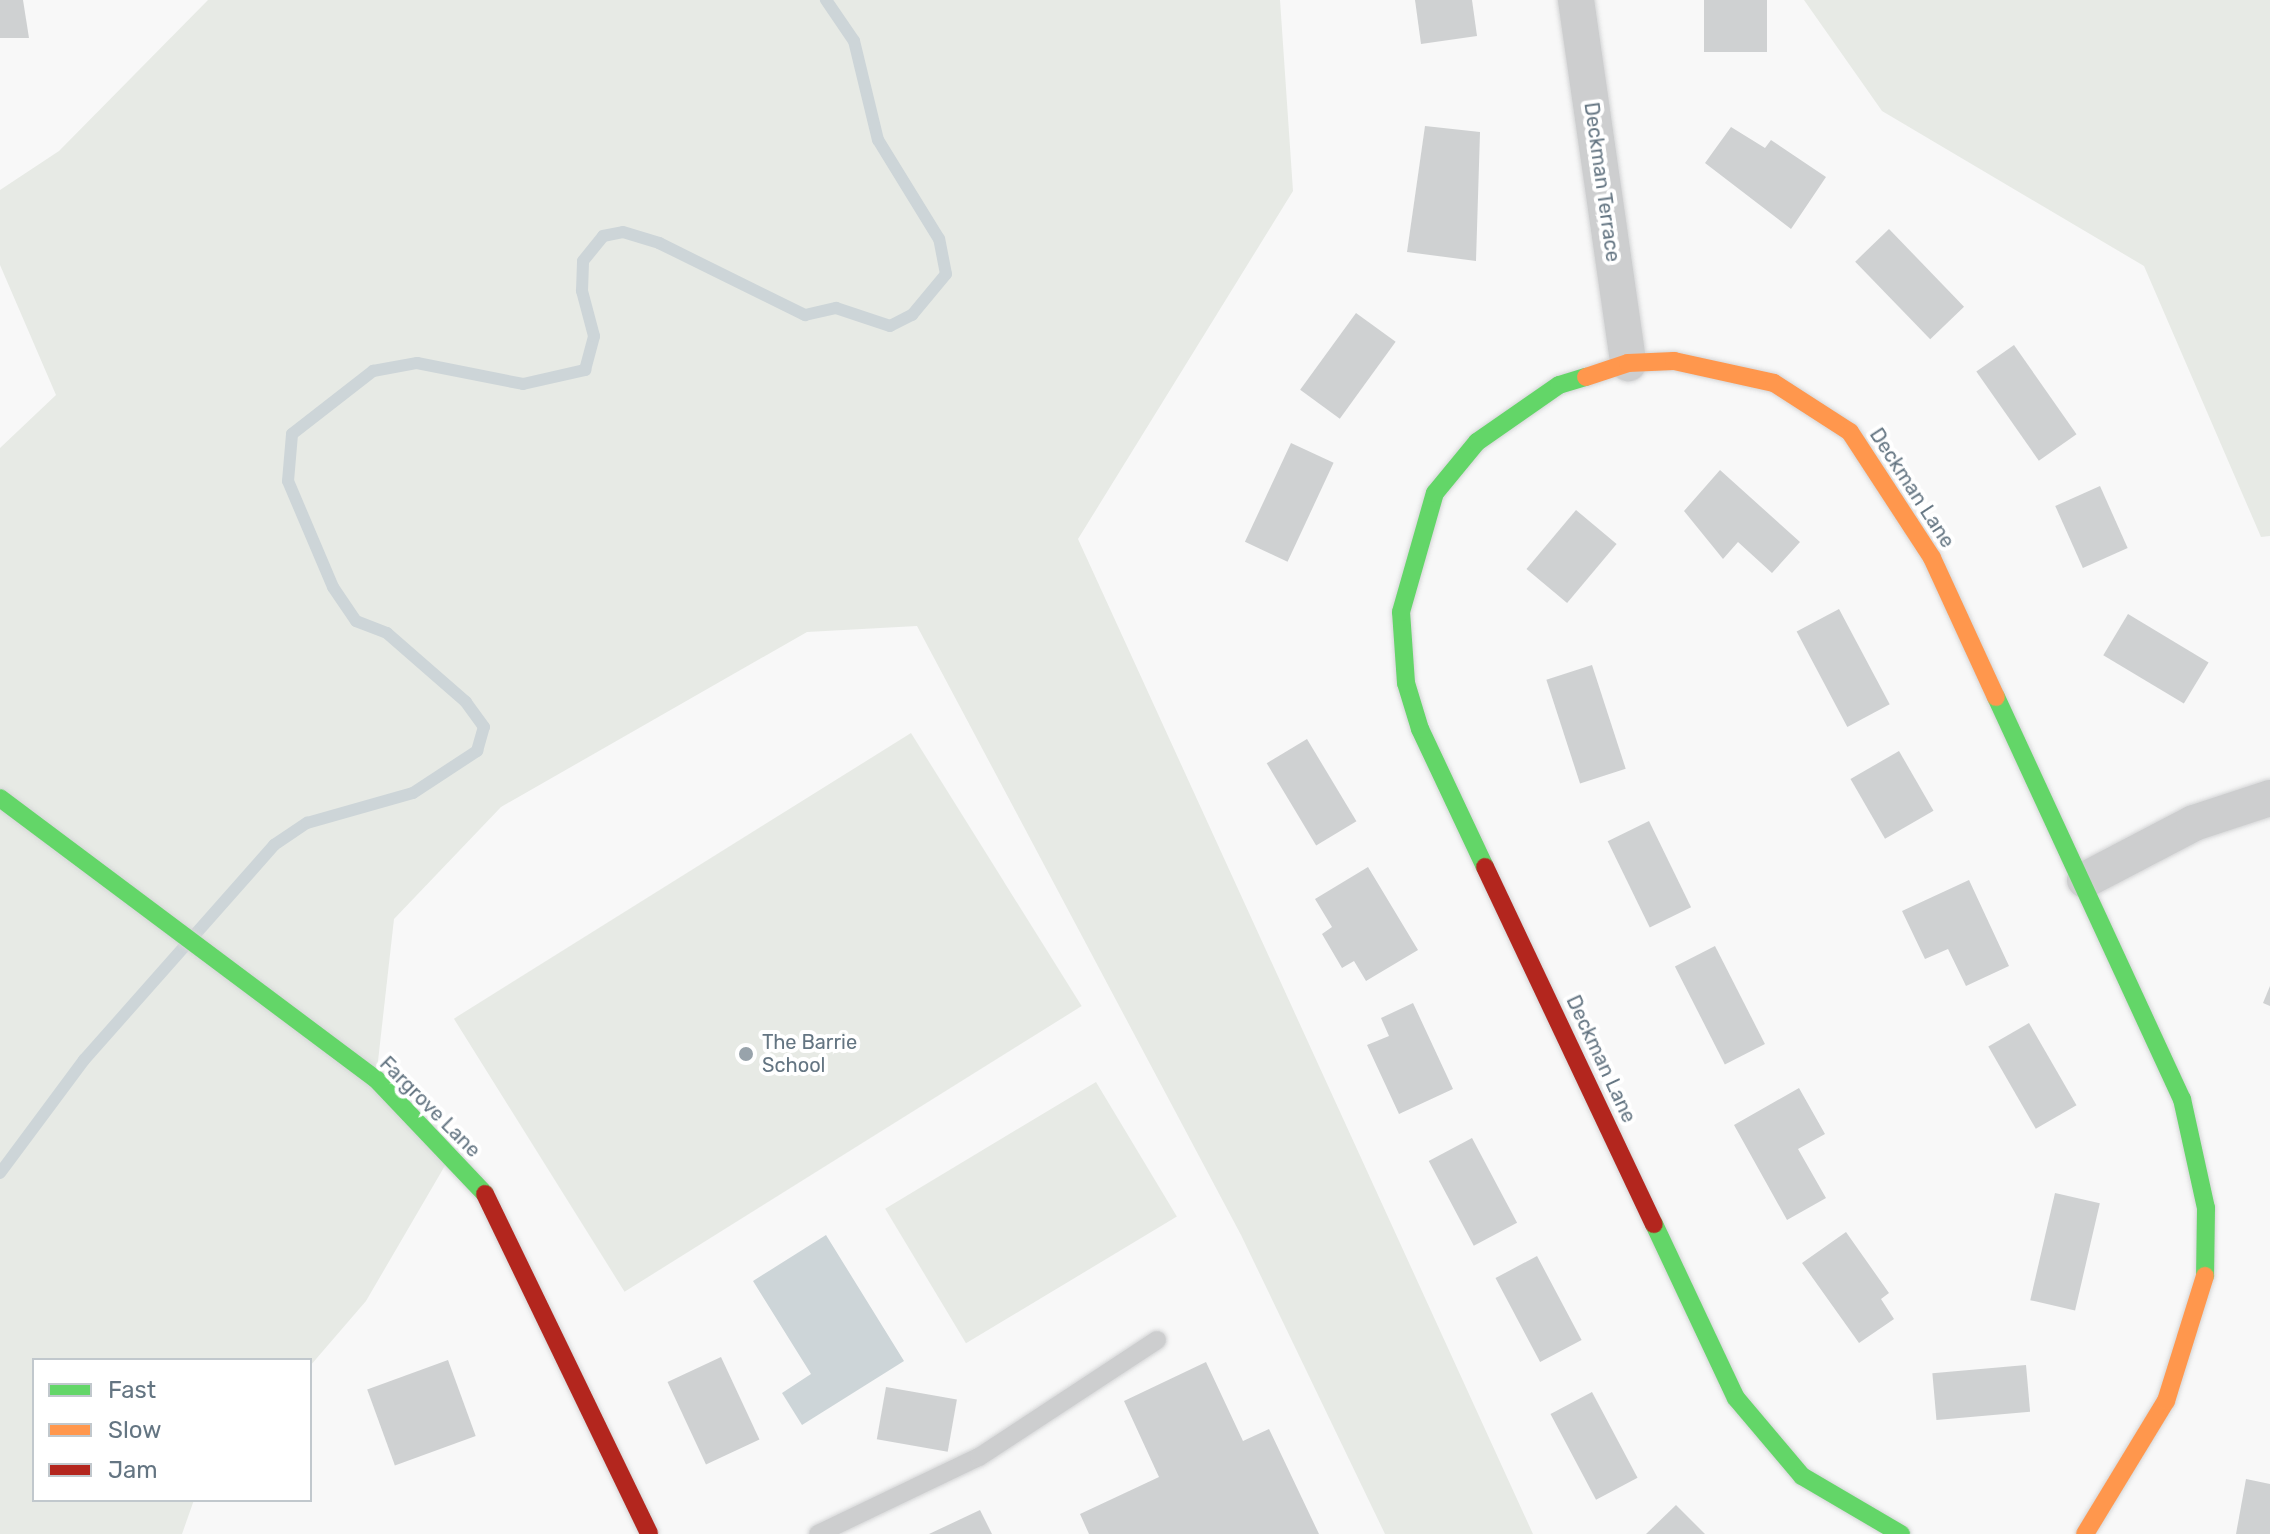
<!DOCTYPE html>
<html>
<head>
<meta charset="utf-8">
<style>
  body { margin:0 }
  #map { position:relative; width:2270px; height:1534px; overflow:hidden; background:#f8f8f8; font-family:Rubik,sans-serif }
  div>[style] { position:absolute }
  .green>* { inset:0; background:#e7eae5; transform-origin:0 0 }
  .water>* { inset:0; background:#cdd5d8 }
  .stream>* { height:12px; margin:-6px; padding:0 6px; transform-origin:6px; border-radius:6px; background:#cdd5d8 }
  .building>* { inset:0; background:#cfd1d2; transform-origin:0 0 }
  .roads { filter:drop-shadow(0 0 2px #d4d5d6) drop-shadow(0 0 2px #d4d5d6) }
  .lane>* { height:18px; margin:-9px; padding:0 9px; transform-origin:9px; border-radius:9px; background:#cdcecf }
  .street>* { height:36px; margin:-18px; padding:0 18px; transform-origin:18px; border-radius:18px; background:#cdcecf }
  .fast>* { height:18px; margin:-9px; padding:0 9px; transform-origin:9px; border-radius:9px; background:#63d668 }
  .slow>* { height:18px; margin:-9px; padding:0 9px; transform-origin:9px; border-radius:9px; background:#ff974d }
  .jam>* { height:18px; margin:-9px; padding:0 9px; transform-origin:9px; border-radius:9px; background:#b3261e }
  .dots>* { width:22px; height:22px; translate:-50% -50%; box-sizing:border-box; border:4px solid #fff; border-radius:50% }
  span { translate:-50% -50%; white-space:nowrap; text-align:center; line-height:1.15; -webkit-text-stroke:8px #fff; paint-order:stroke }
  .street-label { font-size:20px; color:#647582 }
  .poi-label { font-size:20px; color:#647582 }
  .left { translate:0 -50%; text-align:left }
  .legend { position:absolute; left:32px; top:1358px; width:280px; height:144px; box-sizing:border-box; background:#fff; border:2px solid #c1c8cd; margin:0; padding:10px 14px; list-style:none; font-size:24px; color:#647582 }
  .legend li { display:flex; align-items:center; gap:16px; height:40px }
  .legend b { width:40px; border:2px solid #c1c8cd }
</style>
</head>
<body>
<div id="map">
  <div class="green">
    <div style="clip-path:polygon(208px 0,1280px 0,1293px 191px,1078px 539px,1533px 1534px,1385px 1534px,1241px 1235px,917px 626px,807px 632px,501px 807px,394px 919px,376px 1079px,450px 1157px,366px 1301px,310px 1366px,310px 1360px,34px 1360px,34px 1500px,194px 1500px,182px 1534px,0 1534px,0 448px,56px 395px,0 265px,0 190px,59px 151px)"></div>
    <div style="clip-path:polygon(1804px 0,2270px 0,2270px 536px,2261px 537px,2144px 266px,1882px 111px)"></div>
    <div style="left:911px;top:733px;width:322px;height:539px;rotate:58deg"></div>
    <div style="left:1096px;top:1082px;width:157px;height:246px;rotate:59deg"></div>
  </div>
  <div class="water">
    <div style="clip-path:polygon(826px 1235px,904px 1361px,802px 1425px,782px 1393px,811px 1374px,753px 1281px)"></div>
  </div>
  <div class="stream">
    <div style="left:0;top:1173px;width:141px;rotate:-53.4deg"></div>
    <div style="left:84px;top:1060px;width:287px;rotate:-48.5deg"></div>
    <div style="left:274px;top:845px;width:40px;rotate:-34deg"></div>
    <div style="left:307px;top:823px;width:110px;rotate:-15.8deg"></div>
    <div style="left:413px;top:793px;width:77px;rotate:-33.3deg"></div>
    <div style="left:477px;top:751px;width:25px;rotate:-74deg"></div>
    <div style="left:484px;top:727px;width:31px;rotate:-126deg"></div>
    <div style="left:466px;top:702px;width:105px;rotate:-138.9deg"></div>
    <div style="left:387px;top:633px;width:33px;rotate:-159deg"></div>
    <div style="left:356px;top:621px;width:41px;rotate:-124.1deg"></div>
    <div style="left:333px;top:587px;width:115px;rotate:-113deg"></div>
    <div style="left:288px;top:481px;width:47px;rotate:-85.1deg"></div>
    <div style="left:292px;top:434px;width:103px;rotate:-37.9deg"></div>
    <div style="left:373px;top:371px;width:45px;rotate:-10.3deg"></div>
    <div style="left:417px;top:363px;width:108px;rotate:11.2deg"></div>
    <div style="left:523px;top:384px;width:64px;rotate:-12.7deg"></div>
    <div style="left:585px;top:370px;width:35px;rotate:-75deg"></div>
    <div style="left:594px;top:336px;width:47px;rotate:-104.9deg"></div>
    <div style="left:582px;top:291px;width:30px;rotate:-88deg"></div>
    <div style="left:583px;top:261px;width:32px;rotate:-51deg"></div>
    <div style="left:603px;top:236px;width:20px;rotate:-11deg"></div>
    <div style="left:623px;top:232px;width:38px;rotate:17deg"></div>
    <div style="left:659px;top:243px;width:163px;rotate:26.3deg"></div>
    <div style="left:805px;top:315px;width:32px;rotate:-13deg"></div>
    <div style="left:836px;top:308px;width:57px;rotate:18.4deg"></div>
    <div style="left:890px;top:326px;width:25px;rotate:-27deg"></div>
    <div style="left:912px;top:315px;width:53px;rotate:-50.3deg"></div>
    <div style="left:946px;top:274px;width:36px;rotate:-101deg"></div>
    <div style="left:939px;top:239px;width:116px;rotate:-121.6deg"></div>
    <div style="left:878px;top:140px;width:102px;rotate:-103.6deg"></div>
    <div style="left:854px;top:41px;width:50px;rotate:-124.3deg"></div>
  </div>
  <div class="building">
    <div style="clip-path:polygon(0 0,23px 0,29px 38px,0 38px)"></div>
    <div style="clip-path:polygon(1415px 0,1472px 0,1477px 36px,1421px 44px)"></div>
    <div style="left:1704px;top:0;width:63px;height:52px"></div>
    <div style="clip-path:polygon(1425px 126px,1480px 132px,1476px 261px,1407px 252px)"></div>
    <div style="clip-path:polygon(1731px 127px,1765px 148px,1771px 140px,1826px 177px,1791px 229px,1705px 163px)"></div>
    <div style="left:1889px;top:229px;width:108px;height:47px;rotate:46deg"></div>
    <div style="left:1356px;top:313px;width:49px;height:95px;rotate:36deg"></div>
    <div style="left:2014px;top:345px;width:109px;height:46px;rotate:55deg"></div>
    <div style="left:1291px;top:443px;width:47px;height:109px;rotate:25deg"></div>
    <div style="clip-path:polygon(1720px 470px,1800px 542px,1772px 573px,1738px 542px,1723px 559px,1684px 511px)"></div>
    <div style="left:2100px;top:486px;width:68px;height:49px;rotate:66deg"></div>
    <div style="left:1576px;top:510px;width:53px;height:77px;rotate:40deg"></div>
    <div style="left:1839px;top:609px;width:108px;height:48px;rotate:62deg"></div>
    <div style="left:2128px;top:614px;width:94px;height:48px;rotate:31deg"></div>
    <div style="left:1592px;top:665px;width:109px;height:48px;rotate:72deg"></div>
    <div style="left:1307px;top:739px;width:96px;height:47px;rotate:59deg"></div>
    <div style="left:1899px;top:751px;width:69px;height:56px;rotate:60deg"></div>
    <div style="left:1649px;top:821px;width:96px;height:46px;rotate:64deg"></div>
    <div style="clip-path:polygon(1368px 867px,1418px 950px,1366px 981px,1354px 961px,1342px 968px,1322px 934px,1332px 927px,1315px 899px)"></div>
    <div style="clip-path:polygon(1969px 880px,2009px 966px,1966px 986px,1948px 949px,1925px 959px,1902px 911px)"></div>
    <div style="left:1715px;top:946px;width:110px;height:45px;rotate:63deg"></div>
    <div style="clip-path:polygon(2270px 986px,2270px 1006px,2263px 1003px)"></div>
    <div style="clip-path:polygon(1413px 1003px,1453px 1089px,1399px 1114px,1367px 1045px,1389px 1036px,1381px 1018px)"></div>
    <div style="left:2029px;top:1023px;width:95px;height:47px;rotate:60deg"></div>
    <div style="clip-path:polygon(1799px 1088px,1825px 1134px,1798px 1149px,1826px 1198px,1787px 1220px,1734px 1125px)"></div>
    <div style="left:1472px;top:1138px;width:96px;height:49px;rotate:62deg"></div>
    <div style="left:2055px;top:1193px;width:46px;height:110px;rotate:13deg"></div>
    <div style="clip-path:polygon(1846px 1232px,1889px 1293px,1881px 1299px,1894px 1319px,1859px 1343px,1802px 1263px)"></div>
    <div style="left:1537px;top:1256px;width:95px;height:47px;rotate:62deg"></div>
    <div style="left:721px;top:1357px;width:91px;height:59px;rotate:65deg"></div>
    <div style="left:448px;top:1360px;width:81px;height:86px;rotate:70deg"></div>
    <div style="clip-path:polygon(1206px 1362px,1243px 1441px,1269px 1429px,1319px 1534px,1089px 1534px,1080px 1514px,1159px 1477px,1124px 1401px)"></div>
    <div style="left:2026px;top:1365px;width:47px;height:94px;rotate:85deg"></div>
    <div style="left:886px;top:1387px;width:72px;height:53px;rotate:10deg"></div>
    <div style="left:1592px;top:1392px;width:97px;height:47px;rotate:62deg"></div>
    <div style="clip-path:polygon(2246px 1479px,2270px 1484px,2270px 1534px,2236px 1534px)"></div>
    <div style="clip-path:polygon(1676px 1505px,1705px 1534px,1646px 1534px)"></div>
    <div style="clip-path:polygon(980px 1510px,992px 1534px,929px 1534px)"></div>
  </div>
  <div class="roads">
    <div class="lane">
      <div style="left:818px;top:1534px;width:178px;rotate:-25.6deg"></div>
      <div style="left:979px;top:1457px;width:213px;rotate:-33.3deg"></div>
    </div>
    <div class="street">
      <div style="left:1576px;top:0;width:367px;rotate:81.8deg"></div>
      <div style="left:2085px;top:880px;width:123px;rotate:-27.6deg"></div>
      <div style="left:2194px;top:823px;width:80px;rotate:-18.2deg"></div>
    </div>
    <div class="fast">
      <div style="left:1996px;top:697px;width:443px;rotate:65.2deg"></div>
      <div style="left:2182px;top:1099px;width:112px;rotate:77.6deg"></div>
      <div style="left:2206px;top:1208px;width:68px;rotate:90.8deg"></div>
      <div style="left:0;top:798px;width:469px;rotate:36.8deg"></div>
      <div style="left:376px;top:1079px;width:158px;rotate:46.5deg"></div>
      <div style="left:1485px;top:867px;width:153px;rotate:-115.2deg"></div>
      <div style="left:1420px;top:729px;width:48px;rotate:-106.9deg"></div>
      <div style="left:1406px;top:683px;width:71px;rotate:-94deg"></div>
      <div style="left:1401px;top:612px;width:124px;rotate:-74.1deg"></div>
      <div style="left:1435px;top:493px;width:66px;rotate:-50.5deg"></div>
      <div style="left:1477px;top:442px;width:100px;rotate:-34.8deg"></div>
      <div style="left:1559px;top:385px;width:28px;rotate:-17deg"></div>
      <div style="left:1654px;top:1224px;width:192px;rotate:64.8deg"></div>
      <div style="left:1736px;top:1398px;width:102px;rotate:49.8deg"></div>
      <div style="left:1802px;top:1476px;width:115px;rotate:30.4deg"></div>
    </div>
    <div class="slow">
      <div style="left:1586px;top:377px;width:44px;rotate:-18.4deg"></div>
      <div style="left:1628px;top:363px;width:46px;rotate:-2.5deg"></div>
      <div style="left:1674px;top:361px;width:102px;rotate:12.4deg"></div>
      <div style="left:1774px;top:383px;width:90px;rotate:32.8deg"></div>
      <div style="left:1850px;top:432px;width:150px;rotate:56.9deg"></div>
      <div style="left:1932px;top:558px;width:153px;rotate:65.3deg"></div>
      <div style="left:2085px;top:1534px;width:156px;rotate:-58.7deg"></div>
      <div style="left:2166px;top:1401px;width:131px;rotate:-72.7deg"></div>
    </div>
    <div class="jam">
      <div style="left:1485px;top:867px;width:395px;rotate:64.7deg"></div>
      <div style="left:485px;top:1194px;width:377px;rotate:64.2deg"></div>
    </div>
  </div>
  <div class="dots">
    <div style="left:746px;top:1054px;background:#98a3ab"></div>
  </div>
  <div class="street-label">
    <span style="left:1602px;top:182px;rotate:82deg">Deckman Terrace</span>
    <span style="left:1912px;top:488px;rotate:57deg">Deckman Lane</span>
    <span style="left:1601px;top:1059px;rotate:65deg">Deckman Lane</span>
    <span style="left:430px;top:1107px;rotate:45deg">Fargrove Lane</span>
  </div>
  <div class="poi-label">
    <span class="left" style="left:762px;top:1054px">The Barrie<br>School</span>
  </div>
  <ul class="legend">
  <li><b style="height:10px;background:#63d668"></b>Fast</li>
  <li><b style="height:10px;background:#ff974d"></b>Slow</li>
  <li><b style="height:10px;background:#b3261e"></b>Jam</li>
  </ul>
</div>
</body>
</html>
